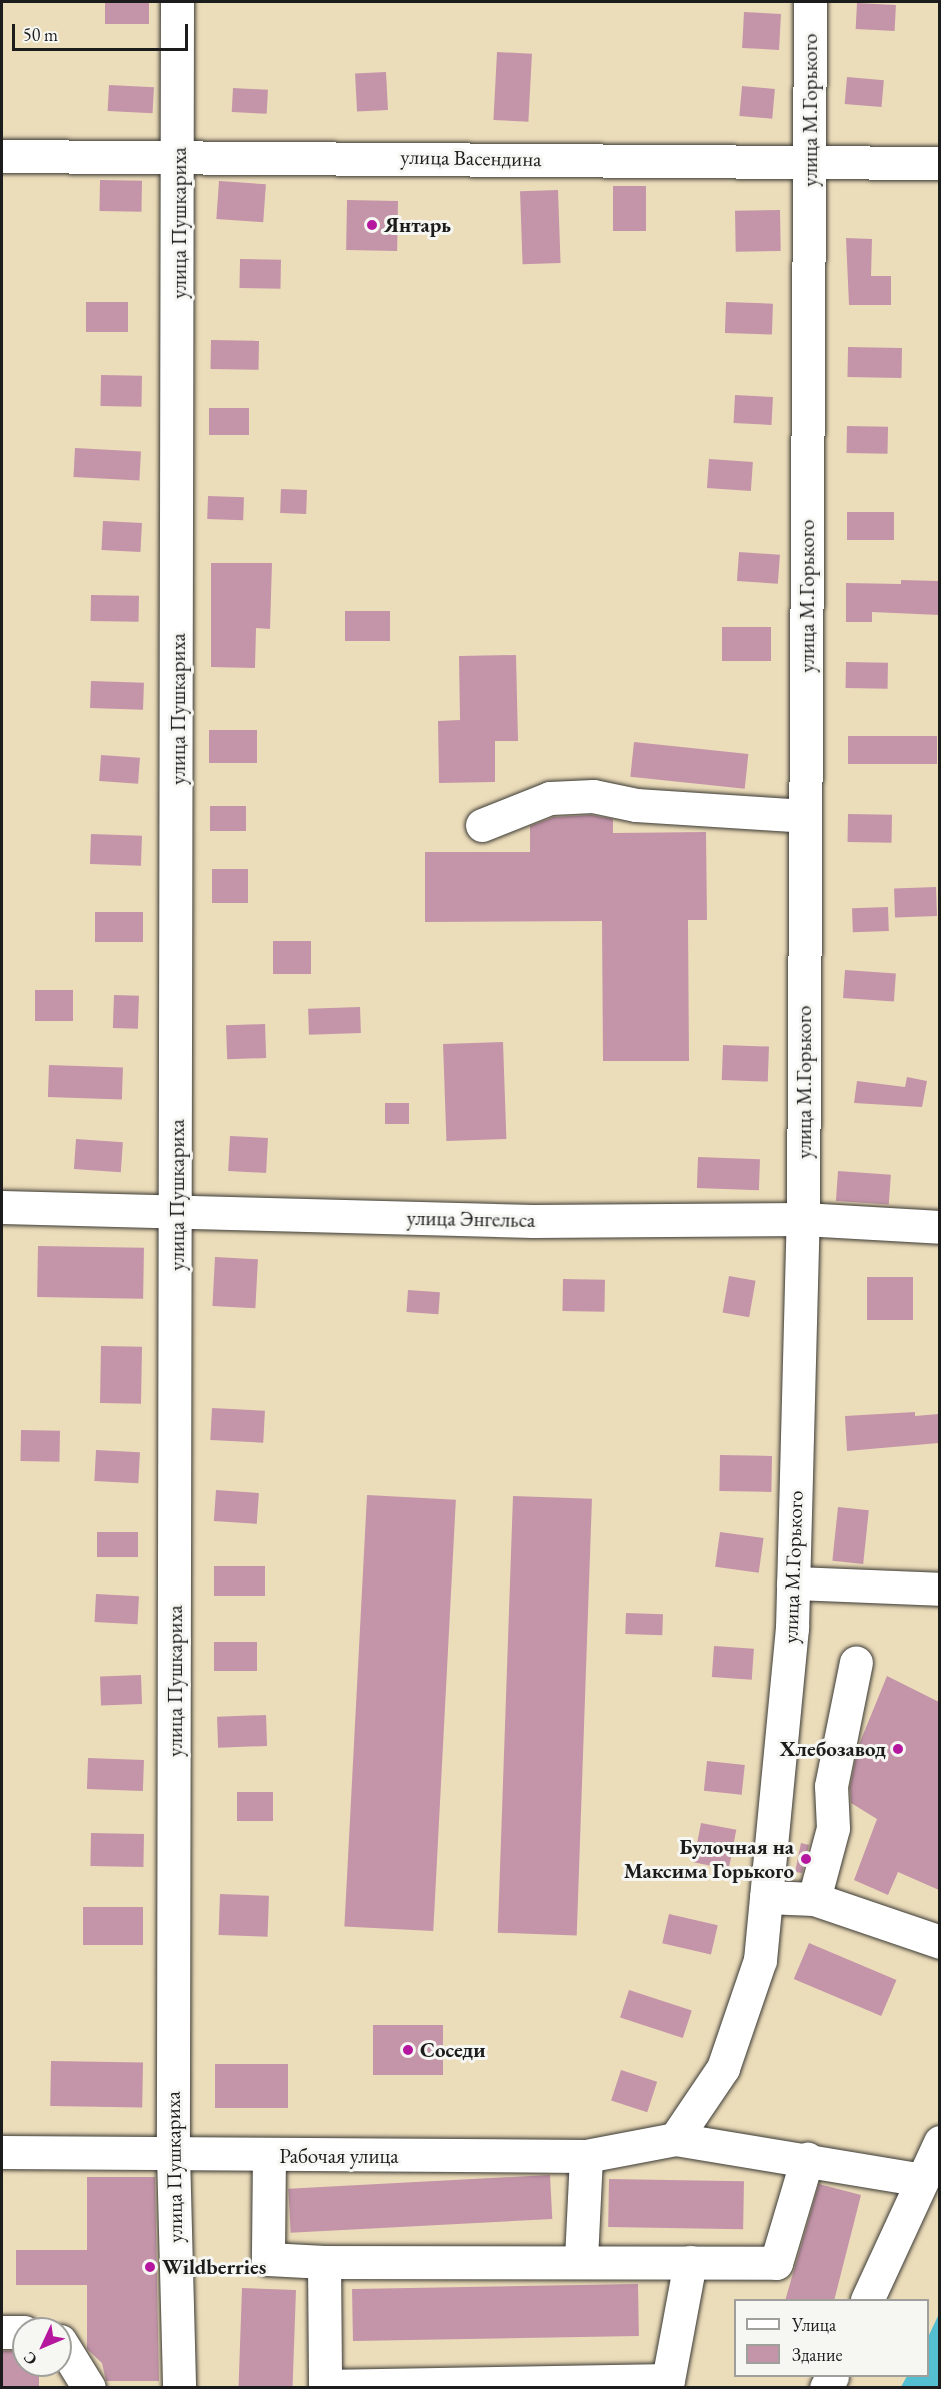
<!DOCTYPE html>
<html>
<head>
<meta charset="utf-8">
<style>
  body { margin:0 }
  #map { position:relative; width:941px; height:2389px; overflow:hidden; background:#ecddba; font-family:"EB Garamond",serif }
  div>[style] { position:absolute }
  .water>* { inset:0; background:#55bfd2 }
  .building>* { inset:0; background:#c495a9; transform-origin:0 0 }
  .roads { filter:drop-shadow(0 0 2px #3b3934) drop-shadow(0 0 2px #3b3934) }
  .minor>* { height:33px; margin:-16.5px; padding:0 16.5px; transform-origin:16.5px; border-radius:16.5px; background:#fff }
  .dots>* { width:16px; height:16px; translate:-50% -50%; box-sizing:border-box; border:3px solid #f6f6f2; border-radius:50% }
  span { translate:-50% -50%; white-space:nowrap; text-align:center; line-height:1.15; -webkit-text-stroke:6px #f6f6f2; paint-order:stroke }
  .street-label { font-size:21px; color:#1c1c1c }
  .poi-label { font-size:21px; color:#1c1c1c; font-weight:700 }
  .left { translate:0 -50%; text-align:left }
  .right { translate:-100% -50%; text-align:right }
  .frame { position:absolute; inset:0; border:3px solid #1c1c1c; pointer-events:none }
  .legend { position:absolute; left:734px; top:2299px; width:195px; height:78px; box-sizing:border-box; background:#f6f6f2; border:2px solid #9f9f9c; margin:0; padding:8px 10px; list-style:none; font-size:18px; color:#1c1c1c }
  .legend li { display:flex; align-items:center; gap:12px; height:30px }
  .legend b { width:30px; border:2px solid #9f9f9c }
  .north { position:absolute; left:12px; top:2317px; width:60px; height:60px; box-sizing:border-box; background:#f6f6f2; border:2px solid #9f9f9c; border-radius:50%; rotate:226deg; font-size:16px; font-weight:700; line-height:24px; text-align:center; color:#1c1c1c }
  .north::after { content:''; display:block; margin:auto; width:21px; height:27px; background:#b5179e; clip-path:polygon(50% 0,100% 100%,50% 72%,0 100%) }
  .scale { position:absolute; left:12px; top:24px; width:176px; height:27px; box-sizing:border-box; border:3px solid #1c1c1c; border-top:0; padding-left:8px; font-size:18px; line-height:21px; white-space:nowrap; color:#1c1c1c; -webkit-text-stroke:4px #f6f6f2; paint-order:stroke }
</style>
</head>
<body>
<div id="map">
  <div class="water">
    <div style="clip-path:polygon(939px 2314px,939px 2387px,901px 2387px,907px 2376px,928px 2376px,928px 2337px)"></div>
  </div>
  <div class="building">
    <div style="left:105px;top:2px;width:44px;height:22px"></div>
    <div style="left:857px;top:3px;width:39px;height:26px;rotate:3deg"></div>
    <div style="left:744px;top:12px;width:37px;height:36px;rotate:3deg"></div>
    <div style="left:497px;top:52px;width:35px;height:68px;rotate:3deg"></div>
    <div style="left:386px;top:72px;width:38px;height:31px;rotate:87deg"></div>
    <div style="left:847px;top:77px;width:37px;height:27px;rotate:5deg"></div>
    <div style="left:109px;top:85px;width:45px;height:26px;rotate:3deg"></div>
    <div style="left:742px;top:86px;width:33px;height:30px;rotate:5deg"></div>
    <div style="left:233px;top:88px;width:35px;height:24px;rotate:3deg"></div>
    <div style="left:100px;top:180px;width:42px;height:31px;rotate:1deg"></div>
    <div style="left:219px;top:181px;width:47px;height:38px;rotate:4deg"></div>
    <div style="left:646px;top:186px;width:45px;height:33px;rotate:90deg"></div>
    <div style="left:558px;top:190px;width:73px;height:38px;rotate:88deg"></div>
    <div style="left:347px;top:200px;width:51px;height:50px;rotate:1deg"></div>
    <div style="left:780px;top:210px;width:41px;height:45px;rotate:89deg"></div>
    <div style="clip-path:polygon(846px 238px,872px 239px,871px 276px,891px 276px,891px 305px,849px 305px)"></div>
    <div style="left:240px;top:259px;width:41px;height:29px;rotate:1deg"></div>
    <div style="left:86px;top:302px;width:42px;height:30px"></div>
    <div style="left:726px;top:302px;width:47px;height:31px;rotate:2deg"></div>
    <div style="left:211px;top:340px;width:48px;height:29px;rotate:1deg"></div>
    <div style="left:848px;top:347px;width:54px;height:30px;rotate:1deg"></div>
    <div style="left:101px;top:375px;width:41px;height:31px;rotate:1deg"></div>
    <div style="left:735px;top:395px;width:38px;height:28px;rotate:3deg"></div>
    <div style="left:209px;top:408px;width:40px;height:27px"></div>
    <div style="left:847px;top:426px;width:41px;height:27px;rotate:1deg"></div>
    <div style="left:75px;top:448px;width:66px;height:29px;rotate:3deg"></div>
    <div style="left:709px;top:459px;width:44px;height:29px;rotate:4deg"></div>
    <div style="left:281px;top:489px;width:26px;height:24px;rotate:2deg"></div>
    <div style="left:208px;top:496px;width:36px;height:23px;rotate:2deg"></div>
    <div style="left:894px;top:512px;width:28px;height:47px;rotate:90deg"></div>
    <div style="left:103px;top:521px;width:39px;height:29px;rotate:3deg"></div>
    <div style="left:739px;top:552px;width:41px;height:29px;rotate:4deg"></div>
    <div style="clip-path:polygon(211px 563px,272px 563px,270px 629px,256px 628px,255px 668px,211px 667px)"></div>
    <div style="clip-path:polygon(901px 580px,939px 581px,939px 615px,872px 612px,872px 622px,846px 622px,846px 583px,901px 584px)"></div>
    <div style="left:91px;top:595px;width:48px;height:26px;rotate:1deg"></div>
    <div style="left:345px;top:611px;width:45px;height:30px"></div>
    <div style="left:722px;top:627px;width:49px;height:34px"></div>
    <div style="clip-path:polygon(516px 655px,518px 741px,495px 741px,495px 782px,439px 783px,438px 721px,460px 720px,459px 656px)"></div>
    <div style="left:846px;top:662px;width:42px;height:26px;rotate:1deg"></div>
    <div style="left:91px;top:681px;width:53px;height:27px;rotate:2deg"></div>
    <div style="left:209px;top:730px;width:48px;height:33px"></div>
    <div style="left:848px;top:736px;width:89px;height:28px"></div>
    <div style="left:634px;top:742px;width:115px;height:35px;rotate:6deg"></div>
    <div style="left:101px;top:755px;width:39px;height:26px;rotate:4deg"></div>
    <div style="left:210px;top:806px;width:36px;height:25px"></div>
    <div style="left:848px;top:814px;width:44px;height:28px;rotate:1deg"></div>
    <div style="clip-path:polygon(591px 815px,613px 819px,613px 833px,706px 832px,707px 920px,688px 920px,689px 1061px,603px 1061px,602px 921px,425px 922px,425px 852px,530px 852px,530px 826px,554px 817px)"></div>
    <div style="left:91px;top:834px;width:51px;height:30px;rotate:2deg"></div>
    <div style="left:212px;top:869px;width:36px;height:34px"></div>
    <div style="left:936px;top:887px;width:29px;height:42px;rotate:88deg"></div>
    <div style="left:888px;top:907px;width:24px;height:36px;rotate:88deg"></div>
    <div style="left:95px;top:912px;width:48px;height:30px"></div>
    <div style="left:273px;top:941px;width:38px;height:33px"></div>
    <div style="left:845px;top:970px;width:51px;height:28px;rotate:4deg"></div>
    <div style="left:35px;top:990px;width:38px;height:31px"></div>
    <div style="left:114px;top:995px;width:25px;height:33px;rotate:2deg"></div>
    <div style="left:360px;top:1007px;width:26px;height:52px;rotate:88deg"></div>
    <div style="left:265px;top:1024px;width:34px;height:39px;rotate:88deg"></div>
    <div style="left:503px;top:1042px;width:97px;height:60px;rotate:88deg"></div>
    <div style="left:723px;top:1045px;width:46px;height:35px;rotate:2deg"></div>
    <div style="left:49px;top:1065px;width:74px;height:32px;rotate:2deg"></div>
    <div style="clip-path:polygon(907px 1077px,927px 1081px,922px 1107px,854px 1103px,857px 1081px,905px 1087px)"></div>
    <div style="left:385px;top:1103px;width:24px;height:21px"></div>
    <div style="left:230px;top:1136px;width:38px;height:35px;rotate:3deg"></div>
    <div style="left:76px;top:1139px;width:47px;height:30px;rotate:4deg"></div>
    <div style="left:698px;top:1157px;width:62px;height:31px;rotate:2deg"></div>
    <div style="left:838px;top:1171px;width:53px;height:30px;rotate:4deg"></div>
    <div style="left:38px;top:1246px;width:106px;height:51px;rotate:1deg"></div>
    <div style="left:215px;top:1257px;width:43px;height:49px;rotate:3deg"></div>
    <div style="left:729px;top:1276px;width:27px;height:37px;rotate:10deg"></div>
    <div style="left:867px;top:1277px;width:46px;height:43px"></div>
    <div style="left:563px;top:1279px;width:42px;height:32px;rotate:1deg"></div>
    <div style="left:408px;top:1290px;width:32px;height:22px;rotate:4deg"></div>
    <div style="left:101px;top:1346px;width:41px;height:57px;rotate:1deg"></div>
    <div style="left:212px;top:1408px;width:53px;height:32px;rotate:3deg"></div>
    <div style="clip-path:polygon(915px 1412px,915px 1416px,939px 1414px,939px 1443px,847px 1451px,845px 1416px)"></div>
    <div style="left:21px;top:1430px;width:39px;height:31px;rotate:1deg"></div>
    <div style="left:96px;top:1450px;width:44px;height:31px;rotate:3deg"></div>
    <div style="left:720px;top:1455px;width:52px;height:36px;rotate:1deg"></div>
    <div style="left:216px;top:1490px;width:43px;height:31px;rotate:4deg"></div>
    <div style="left:367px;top:1495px;width:89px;height:432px;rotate:3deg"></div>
    <div style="left:513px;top:1496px;width:79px;height:437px;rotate:2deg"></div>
    <div style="left:838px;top:1507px;width:31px;height:54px;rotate:6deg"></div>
    <div style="left:97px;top:1532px;width:41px;height:25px"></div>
    <div style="left:720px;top:1532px;width:44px;height:35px;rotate:8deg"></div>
    <div style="left:214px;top:1566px;width:51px;height:30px"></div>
    <div style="left:96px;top:1594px;width:43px;height:28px;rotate:3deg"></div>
    <div style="left:626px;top:1613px;width:37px;height:21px;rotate:2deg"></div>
    <div style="left:214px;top:1642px;width:43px;height:29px"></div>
    <div style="left:714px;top:1646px;width:40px;height:31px;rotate:4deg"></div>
    <div style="left:141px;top:1675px;width:29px;height:41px;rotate:88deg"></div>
    <div style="clip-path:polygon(887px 1676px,939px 1702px,939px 1890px,898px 1872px,888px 1895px,854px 1880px,877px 1819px,851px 1803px,850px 1787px,858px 1747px)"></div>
    <div style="left:266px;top:1715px;width:31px;height:49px;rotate:88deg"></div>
    <div style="left:88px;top:1758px;width:56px;height:31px;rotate:2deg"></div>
    <div style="left:707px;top:1761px;width:38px;height:30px;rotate:6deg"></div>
    <div style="left:237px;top:1792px;width:36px;height:29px"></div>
    <div style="left:701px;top:1823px;width:36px;height:40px;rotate:11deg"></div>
    <div style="left:91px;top:1833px;width:53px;height:33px;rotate:1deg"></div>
    <div style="clip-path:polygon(801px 1843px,809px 1845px,802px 1873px,795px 1872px)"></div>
    <div style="left:220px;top:1894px;width:49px;height:41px;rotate:2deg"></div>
    <div style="left:83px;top:1907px;width:60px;height:38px"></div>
    <div style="left:669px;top:1914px;width:50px;height:30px;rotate:13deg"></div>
    <div style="left:809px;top:1943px;width:95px;height:39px;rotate:23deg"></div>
    <div style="left:629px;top:1990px;width:66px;height:29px;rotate:18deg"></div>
    <div style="left:373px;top:2025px;width:70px;height:50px"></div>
    <div style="left:51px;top:2061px;width:92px;height:45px;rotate:1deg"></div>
    <div style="left:215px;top:2064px;width:73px;height:44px"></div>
    <div style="left:621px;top:2070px;width:38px;height:32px;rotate:18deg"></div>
    <div style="left:550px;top:2175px;width:44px;height:262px;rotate:87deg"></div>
    <div style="clip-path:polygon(87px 2177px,155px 2177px,159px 2381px,106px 2381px,102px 2363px,87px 2349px,87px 2285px,16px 2285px,16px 2250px,87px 2250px)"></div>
    <div style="left:609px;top:2179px;width:135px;height:48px;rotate:1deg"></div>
    <div style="clip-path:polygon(819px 2184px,861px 2195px,834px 2301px,785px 2301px)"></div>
    <div style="left:638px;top:2284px;width:52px;height:286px;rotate:89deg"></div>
    <div style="left:242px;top:2288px;width:54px;height:100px;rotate:2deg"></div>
    <div style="clip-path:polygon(2px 2351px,24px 2351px,24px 2365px,39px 2365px,39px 2388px,2px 2388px)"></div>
  </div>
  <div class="roads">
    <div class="minor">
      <div style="left:177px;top:2px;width:2152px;rotate:90.11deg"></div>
      <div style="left:173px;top:2154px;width:234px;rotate:88.5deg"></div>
      <div style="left:2px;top:156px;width:938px;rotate:0.43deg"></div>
      <div style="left:482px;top:825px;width:73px;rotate:-21.7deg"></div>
      <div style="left:550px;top:798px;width:43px;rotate:-2.7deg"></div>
      <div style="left:593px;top:796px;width:44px;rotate:11.8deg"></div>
      <div style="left:636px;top:805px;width:169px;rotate:3.7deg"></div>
      <div style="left:2px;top:1207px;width:531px;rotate:1.51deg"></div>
      <div style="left:533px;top:1221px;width:270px;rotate:-0.4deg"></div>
      <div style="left:803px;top:1219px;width:137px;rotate:3.3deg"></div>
      <div style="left:793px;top:1583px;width:147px;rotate:2.3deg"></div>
      <div style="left:766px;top:1897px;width:48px;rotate:2.4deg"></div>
      <div style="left:814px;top:1899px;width:73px;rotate:-75deg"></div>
      <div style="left:833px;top:1828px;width:42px;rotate:-92.7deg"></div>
      <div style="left:831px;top:1786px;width:126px;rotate:-78.6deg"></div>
      <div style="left:814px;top:1899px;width:133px;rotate:18.8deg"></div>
      <div style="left:675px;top:2139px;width:86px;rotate:-55.9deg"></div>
      <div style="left:723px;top:2068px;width:114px;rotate:-71.1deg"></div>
      <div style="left:760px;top:1960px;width:334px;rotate:-84.5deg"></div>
      <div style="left:792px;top:1628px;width:409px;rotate:-88.5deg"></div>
      <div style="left:803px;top:1219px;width:1217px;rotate:-89.67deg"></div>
      <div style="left:2px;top:2152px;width:584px;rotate:0.39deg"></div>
      <div style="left:586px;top:2156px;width:91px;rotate:-10.8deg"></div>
      <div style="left:675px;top:2139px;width:250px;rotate:9.4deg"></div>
      <div style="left:269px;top:2155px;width:104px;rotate:90.6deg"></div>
      <div style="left:268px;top:2259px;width:56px;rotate:3.1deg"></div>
      <div style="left:324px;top:2262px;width:452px;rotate:0.1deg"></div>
      <div style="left:776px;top:2263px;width:109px;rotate:-73.4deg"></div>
      <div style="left:581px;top:2259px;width:103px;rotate:-87.2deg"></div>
      <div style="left:324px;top:2262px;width:126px;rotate:89.5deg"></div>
      <div style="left:867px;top:2300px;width:174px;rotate:-65.2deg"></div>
      <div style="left:2px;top:2332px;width:22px"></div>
      <div style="left:60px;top:2341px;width:55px;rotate:58.3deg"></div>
      <div style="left:325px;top:2386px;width:343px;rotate:-1deg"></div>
      <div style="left:668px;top:2380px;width:120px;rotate:-79.4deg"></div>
      <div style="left:826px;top:2388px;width:13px;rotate:-63deg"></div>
    </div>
  </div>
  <div class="dots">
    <div style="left:372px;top:225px;background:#b5179e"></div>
    <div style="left:898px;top:1749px;background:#b5179e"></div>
    <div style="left:806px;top:1859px;background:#b5179e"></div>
    <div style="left:408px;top:2050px;background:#b5179e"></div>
    <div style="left:150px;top:2267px;background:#b5179e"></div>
  </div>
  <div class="street-label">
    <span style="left:810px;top:110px;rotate:-90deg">улица М.Горького</span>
    <span style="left:471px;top:158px;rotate:1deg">улица Васендина</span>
    <span style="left:179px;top:223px;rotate:-90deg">улица Пушкариха</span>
    <span style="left:807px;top:596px;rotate:-90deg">улица М.Горького</span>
    <span style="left:178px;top:709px;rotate:-90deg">улица Пушкариха</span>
    <span style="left:804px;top:1082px;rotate:-90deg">улица М.Горького</span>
    <span style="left:177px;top:1195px;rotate:-90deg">улица Пушкариха</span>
    <span style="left:471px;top:1219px;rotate:1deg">улица Энгельса</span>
    <span style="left:793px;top:1567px;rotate:-88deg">улица М.Горького</span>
    <span style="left:175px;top:1681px;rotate:-90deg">улица Пушкариха</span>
    <span style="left:339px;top:2156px">Рабочая улица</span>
    <span style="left:174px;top:2167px;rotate:-91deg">улица Пушкариха</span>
  </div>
  <div class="poi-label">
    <span class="left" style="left:384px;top:225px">Янтарь</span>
    <span class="right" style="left:886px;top:1749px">Хлебозавод</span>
    <span class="right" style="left:794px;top:1859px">Булочная на<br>Максима Горького</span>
    <span class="left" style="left:420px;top:2050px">Соседи</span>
    <span class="left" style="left:162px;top:2267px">Wildberries</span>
  </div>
  <div class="frame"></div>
  <ul class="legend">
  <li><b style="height:8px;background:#fff"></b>Улица</li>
  <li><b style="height:16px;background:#c495a9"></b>Здание</li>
  </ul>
  <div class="north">С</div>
  <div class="scale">50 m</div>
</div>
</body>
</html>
